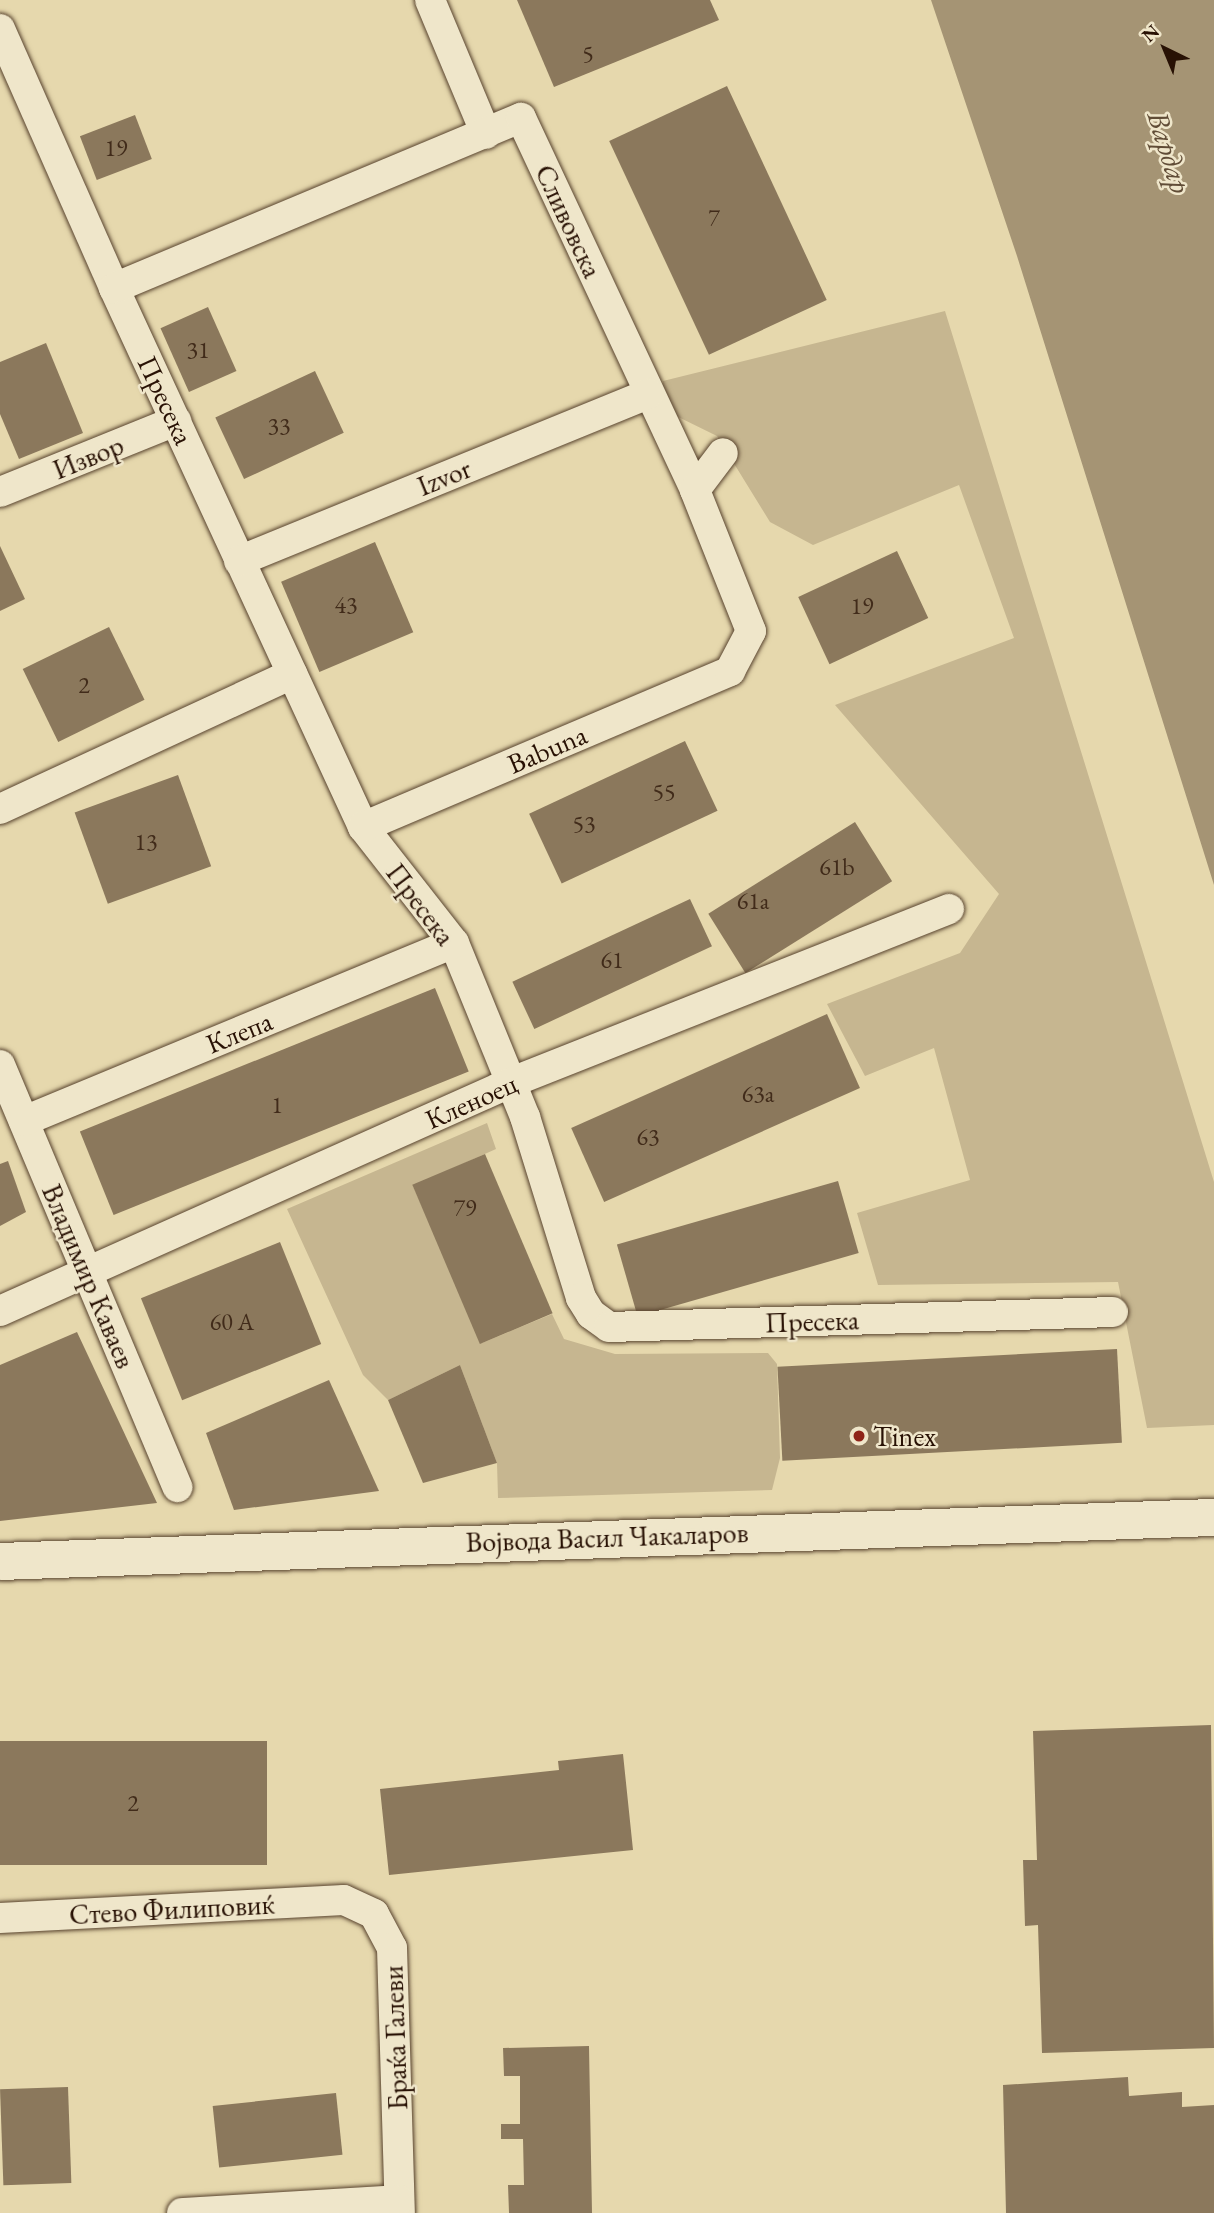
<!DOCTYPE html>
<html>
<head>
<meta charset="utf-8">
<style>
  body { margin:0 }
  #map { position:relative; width:1214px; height:2213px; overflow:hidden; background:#e6d8ad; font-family:"EB Garamond",serif }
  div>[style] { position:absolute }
  .green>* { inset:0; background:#c6b690 }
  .water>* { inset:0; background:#a59474 }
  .building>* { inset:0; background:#8b785c; transform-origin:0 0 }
  .roads { filter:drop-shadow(0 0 2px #58432e) drop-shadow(0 0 2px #58432e) }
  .minor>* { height:30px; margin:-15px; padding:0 15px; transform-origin:15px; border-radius:15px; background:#efe6ca }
  .tertiary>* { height:37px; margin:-18.5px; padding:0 18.5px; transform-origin:18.5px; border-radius:18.5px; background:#efe6ca }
  .dots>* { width:19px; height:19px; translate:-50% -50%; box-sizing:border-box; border:4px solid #efe6ca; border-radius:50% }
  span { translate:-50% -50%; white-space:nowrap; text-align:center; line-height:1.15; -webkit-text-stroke:5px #efe6ca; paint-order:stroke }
  .number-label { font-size:24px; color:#412b1a }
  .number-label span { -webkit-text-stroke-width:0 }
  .street-label { font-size:28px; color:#281104 }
  .poi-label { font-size:28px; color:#281104 }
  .left { translate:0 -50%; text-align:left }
  .water-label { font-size:30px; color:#604c36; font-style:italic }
  .north { position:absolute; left:1130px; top:14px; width:70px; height:70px; -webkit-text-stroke:5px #efe6ca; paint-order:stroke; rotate:317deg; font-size:19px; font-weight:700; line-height:28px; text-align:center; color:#281104 }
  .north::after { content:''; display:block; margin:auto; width:24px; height:32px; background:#281104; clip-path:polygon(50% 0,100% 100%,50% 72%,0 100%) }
</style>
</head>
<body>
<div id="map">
  <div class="green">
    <div style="clip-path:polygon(945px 311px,1214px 1182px,1214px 1425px,1147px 1428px,1118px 1282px,878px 1285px,857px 1213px,970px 1180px,934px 1048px,865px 1076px,827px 1004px,960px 953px,999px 894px,835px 705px,1014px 638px,959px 485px,813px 545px,770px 522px,717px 436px,660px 408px,663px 381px)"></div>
    <div style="clip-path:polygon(487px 1123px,496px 1149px,413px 1186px,482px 1343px,552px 1314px,564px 1339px,615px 1354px,768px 1353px,777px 1364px,780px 1458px,772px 1490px,498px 1498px,497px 1463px,460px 1365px,388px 1400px,363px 1375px,287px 1209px)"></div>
  </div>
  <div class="water">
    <div style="clip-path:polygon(931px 0,1214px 0,1214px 885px,1017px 256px)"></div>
  </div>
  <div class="building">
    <div style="clip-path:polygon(517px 0,710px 0,719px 20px,554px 87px)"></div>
    <div style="left:727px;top:86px;width:236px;height:130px;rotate:65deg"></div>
    <div style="left:135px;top:115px;width:47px;height:59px;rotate:69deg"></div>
    <div style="left:208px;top:307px;width:70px;height:52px;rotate:66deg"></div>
    <div style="clip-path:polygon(46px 343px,83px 433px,19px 459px,0 414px,0 362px)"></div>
    <div style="left:315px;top:371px;width:68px;height:110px;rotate:65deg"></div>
    <div style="left:375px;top:542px;width:98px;height:102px;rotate:67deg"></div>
    <div style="clip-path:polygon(0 546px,25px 599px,0 611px)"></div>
    <div style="left:897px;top:551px;width:74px;height:109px;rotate:65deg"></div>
    <div style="left:109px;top:627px;width:81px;height:96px;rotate:64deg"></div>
    <div style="left:685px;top:741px;width:77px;height:172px;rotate:65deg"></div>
    <div style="left:178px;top:775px;width:97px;height:110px;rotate:70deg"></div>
    <div style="left:855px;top:822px;width:70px;height:173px;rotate:58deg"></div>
    <div style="left:690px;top:899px;width:52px;height:196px;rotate:65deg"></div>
    <div style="left:435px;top:988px;width:90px;height:383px;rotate:68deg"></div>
    <div style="left:827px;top:1014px;width:81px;height:280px;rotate:66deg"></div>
    <div style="left:485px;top:1154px;width:173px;height:79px;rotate:67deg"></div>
    <div style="clip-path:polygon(8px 1161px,26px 1212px,0 1226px,0 1164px)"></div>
    <div style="left:838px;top:1181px;width:75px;height:230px;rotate:74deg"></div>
    <div style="left:280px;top:1242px;width:110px;height:150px;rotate:68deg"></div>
    <div style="clip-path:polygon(77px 1332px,157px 1503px,0 1521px,0 1365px)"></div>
    <div style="left:1117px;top:1349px;width:94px;height:340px;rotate:87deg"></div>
    <div style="clip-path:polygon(460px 1365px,497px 1463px,423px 1483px,388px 1400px)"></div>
    <div style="clip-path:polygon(329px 1380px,379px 1491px,234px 1510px,206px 1433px)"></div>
    <div style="clip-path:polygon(1211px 1725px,1214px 2048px,1042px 2053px,1038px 1925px,1025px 1926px,1023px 1860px,1037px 1860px,1033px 1731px)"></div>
    <div style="left:0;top:1741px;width:267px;height:124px"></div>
    <div style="clip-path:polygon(623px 1754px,633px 1850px,389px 1875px,380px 1789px,559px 1770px,558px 1761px)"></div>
    <div style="clip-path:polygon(589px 2046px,592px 2213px,509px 2213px,508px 2185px,524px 2185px,523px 2139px,501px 2139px,501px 2124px,520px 2124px,520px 2076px,504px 2076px,503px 2048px)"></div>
    <div style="clip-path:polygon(1128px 2077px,1129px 2096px,1182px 2092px,1182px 2107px,1214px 2105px,1214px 2213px,1006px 2213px,1003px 2085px)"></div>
    <div style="left:68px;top:2087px;width:96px;height:68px;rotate:88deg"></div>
    <div style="left:336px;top:2093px;width:62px;height:124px;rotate:84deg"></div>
  </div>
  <div class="roads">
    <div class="minor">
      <div style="left:430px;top:0;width:145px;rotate:67.3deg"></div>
      <div style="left:0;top:29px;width:283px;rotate:66.2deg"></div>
      <div style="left:114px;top:288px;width:594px;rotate:65.2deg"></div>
      <div style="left:363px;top:827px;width:147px;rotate:51.9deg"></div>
      <div style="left:454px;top:943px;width:188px;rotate:67.8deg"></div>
      <div style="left:525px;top:1117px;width:189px;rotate:72.8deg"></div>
      <div style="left:581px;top:1298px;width:19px;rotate:58deg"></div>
      <div style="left:591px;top:1314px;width:22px;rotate:36deg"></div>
      <div style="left:609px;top:1327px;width:504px;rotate:-1.7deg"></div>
      <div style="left:114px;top:288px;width:441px;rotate:-22.7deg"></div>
      <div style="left:521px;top:118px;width:411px;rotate:64.9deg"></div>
      <div style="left:0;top:492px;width:190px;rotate:-22deg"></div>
      <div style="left:239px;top:561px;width:443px;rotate:-22.2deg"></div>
      <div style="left:0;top:809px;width:322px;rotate:-24.8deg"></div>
      <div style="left:363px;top:827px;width:399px;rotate:-23deg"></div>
      <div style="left:730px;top:671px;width:45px;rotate:-62.3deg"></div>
      <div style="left:751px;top:631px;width:152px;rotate:-111.7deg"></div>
      <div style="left:695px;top:490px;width:46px;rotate:-52.9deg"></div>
      <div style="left:0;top:1065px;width:458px;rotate:67.2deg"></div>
      <div style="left:24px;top:1121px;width:465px;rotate:-22.5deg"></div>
      <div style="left:0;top:1311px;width:561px;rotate:-24.1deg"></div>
      <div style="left:512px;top:1082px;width:470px;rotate:-21.6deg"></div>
      <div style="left:0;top:1918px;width:344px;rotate:-3deg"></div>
      <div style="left:344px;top:1900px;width:33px;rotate:25deg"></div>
      <div style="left:374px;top:1914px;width:38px;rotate:62deg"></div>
      <div style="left:392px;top:1948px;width:265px;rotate:88.3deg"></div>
      <div style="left:182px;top:2213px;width:217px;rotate:-3.4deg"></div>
    </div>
    <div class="tertiary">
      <div style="left:0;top:1561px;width:1215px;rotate:-2.08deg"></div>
    </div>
  </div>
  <div class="dots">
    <div style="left:859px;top:1436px;background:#8f2418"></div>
  </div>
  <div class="number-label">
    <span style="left:588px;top:54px">5</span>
    <span style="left:116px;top:148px">19</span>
    <span style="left:714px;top:218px">7</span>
    <span style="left:198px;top:350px">31</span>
    <span style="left:279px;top:426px">33</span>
    <span style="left:346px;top:605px">43</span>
    <span style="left:862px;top:606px">19</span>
    <span style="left:84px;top:685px">2</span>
    <span style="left:664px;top:792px">55</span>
    <span style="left:584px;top:824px">53</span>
    <span style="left:146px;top:842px">13</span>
    <span style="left:837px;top:867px">61b</span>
    <span style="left:753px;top:901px">61a</span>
    <span style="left:612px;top:960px">61</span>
    <span style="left:758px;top:1094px">63а</span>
    <span style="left:277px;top:1105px">1</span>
    <span style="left:648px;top:1137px">63</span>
    <span style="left:465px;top:1208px">79</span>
    <span style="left:232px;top:1322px">60 A</span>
    <span style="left:133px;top:1803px">2</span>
  </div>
  <div class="street-label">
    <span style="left:569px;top:221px;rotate:65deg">Сливовска</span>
    <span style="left:166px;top:400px;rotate:65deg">Пресека</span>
    <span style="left:88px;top:457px;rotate:-22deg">Извор</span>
    <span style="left:444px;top:477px;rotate:-22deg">Izvor</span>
    <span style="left:547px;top:749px;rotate:-23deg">Babuna</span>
    <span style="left:421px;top:904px;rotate:53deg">Пресека</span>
    <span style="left:239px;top:1032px;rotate:-22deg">Клепа</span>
    <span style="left:471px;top:1101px;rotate:-24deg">Кленоец</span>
    <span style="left:89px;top:1276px;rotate:67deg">Владимир Каваев</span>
    <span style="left:812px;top:1321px;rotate:-2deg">Пресека</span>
    <span style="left:607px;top:1537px;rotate:-2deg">Војвода Васил Чакаларов</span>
    <span style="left:172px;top:1909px;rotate:-3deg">Стево Филиповиќ</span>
    <span style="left:395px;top:2038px;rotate:-92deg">Браќа Галеви</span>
  </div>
  <div class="poi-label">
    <span class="left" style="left:873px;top:1436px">Tinex</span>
  </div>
  <div class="water-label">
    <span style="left:1169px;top:152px;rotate:73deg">Вардар</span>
  </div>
  <div class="north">N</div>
</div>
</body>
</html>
